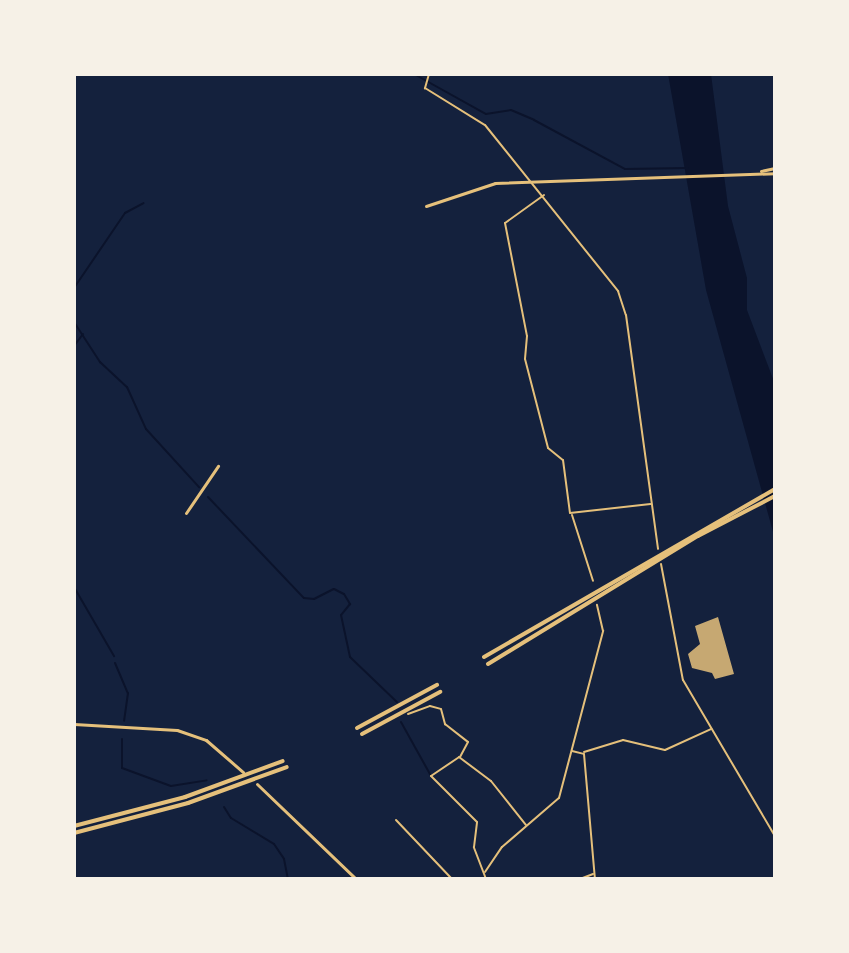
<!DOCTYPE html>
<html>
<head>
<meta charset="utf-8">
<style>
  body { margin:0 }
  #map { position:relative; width:849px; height:953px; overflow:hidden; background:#14213d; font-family:Karla,sans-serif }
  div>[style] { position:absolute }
  .water>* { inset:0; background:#0b132b }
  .stream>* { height:2px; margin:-1px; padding:0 1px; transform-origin:1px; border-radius:1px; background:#0b132b }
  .building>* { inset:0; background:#c6a872 }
  .minor>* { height:2px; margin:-1px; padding:0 1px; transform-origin:1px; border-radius:1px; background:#e5c07b }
  .tertiary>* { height:2px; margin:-1px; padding:0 1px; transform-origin:1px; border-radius:1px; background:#e5c07b }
  .secondary>* { height:3px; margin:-1.5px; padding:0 1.5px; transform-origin:1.5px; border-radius:1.5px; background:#e5c07b }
  .primary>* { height:3px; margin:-1.5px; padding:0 1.5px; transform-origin:1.5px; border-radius:1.5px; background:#e5c07b }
  .motorway>* { height:4px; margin:-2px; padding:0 2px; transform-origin:2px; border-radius:2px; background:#e5c07b }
  span { translate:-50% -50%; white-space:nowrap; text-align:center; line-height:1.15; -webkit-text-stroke:8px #f6f1e7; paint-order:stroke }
  .frame { position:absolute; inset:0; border:76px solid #f6f1e7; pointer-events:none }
</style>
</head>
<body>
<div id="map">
  <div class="water">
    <div style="clip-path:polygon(668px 74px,711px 74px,728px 206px,747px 278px,747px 310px,775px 384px,775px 539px,706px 290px)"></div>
  </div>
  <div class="stream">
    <div style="left:414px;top:74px;width:82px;rotate:29.1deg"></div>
    <div style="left:486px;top:114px;width:25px;rotate:-9deg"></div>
    <div style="left:511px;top:110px;width:25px;rotate:23deg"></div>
    <div style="left:534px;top:120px;width:103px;rotate:28.3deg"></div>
    <div style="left:625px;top:169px;width:63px;rotate:-0.9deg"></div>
    <div style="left:74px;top:288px;width:91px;rotate:-55.8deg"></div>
    <div style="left:125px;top:213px;width:21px;rotate:-28deg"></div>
    <div style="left:74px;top:322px;width:48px;rotate:57deg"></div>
    <div style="left:100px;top:362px;width:37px;rotate:43deg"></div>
    <div style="left:127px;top:387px;width:46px;rotate:65.7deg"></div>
    <div style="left:146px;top:429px;width:79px;rotate:47.6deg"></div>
    <div style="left:74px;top:346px;width:15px;rotate:-53deg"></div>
    <div style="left:208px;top:497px;width:139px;rotate:46.5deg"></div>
    <div style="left:304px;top:598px;width:10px;rotate:6deg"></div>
    <div style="left:314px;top:599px;width:22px;rotate:-27deg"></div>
    <div style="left:334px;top:589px;width:11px;rotate:27deg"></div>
    <div style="left:344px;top:594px;width:12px;rotate:59deg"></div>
    <div style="left:350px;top:604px;width:14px;rotate:129deg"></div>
    <div style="left:341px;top:615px;width:43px;rotate:77.9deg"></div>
    <div style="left:350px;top:657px;width:65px;rotate:43.8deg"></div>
    <div style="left:74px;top:587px;width:80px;rotate:59.9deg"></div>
    <div style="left:115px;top:663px;width:33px;rotate:67deg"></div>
    <div style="left:128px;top:693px;width:28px;rotate:98deg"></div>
    <div style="left:401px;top:722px;width:60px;rotate:60.9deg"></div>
    <div style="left:122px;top:739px;width:29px;rotate:90deg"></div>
    <div style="left:122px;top:768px;width:52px;rotate:20.2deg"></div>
    <div style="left:171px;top:786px;width:36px;rotate:-9deg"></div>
    <div style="left:224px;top:807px;width:13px;rotate:58deg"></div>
    <div style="left:231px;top:818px;width:50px;rotate:31.2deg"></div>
    <div style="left:274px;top:844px;width:18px;rotate:56deg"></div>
    <div style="left:284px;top:859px;width:20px;rotate:79deg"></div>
  </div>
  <div class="building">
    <div style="clip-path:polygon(718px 617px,734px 674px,715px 679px,712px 673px,692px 668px,688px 654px,700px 644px,695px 626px)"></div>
  </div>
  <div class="minor">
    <div style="left:544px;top:195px;width:48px;rotate:144.3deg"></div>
    <div style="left:505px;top:223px;width:115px;rotate:79deg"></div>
    <div style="left:527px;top:336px;width:23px;rotate:95deg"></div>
    <div style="left:525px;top:359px;width:92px;rotate:75.5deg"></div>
    <div style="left:548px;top:448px;width:19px;rotate:39deg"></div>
    <div style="left:563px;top:460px;width:53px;rotate:82.5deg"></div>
    <div style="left:570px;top:513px;width:81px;rotate:-6.4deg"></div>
    <div style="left:572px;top:515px;width:69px;rotate:72.3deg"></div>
    <div style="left:408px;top:714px;width:23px;rotate:-20deg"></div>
    <div style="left:430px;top:706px;width:11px;rotate:15deg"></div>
    <div style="left:441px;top:709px;width:16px;rotate:75deg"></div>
    <div style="left:445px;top:724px;width:29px;rotate:38deg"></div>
    <div style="left:468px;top:742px;width:17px;rotate:118deg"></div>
    <div style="left:572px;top:751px;width:12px;rotate:14deg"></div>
    <div style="left:584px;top:754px;width:125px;rotate:85deg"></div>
    <div style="left:584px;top:752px;width:41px;rotate:-17.1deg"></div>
    <div style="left:623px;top:740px;width:43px;rotate:13.4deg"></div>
    <div style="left:665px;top:750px;width:51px;rotate:-24.5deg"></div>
    <div style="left:396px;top:820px;width:81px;rotate:46.5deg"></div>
    <div style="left:485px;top:872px;width:30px;rotate:-56deg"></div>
    <div style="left:502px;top:847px;width:75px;rotate:-40.7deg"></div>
    <div style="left:559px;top:798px;width:173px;rotate:-75.2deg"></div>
    <div style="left:603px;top:631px;width:27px;rotate:-103deg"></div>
    <div style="left:486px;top:879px;width:34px;rotate:-111deg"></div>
    <div style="left:474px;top:847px;width:25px;rotate:-83deg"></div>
    <div style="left:477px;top:822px;width:65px;rotate:-135deg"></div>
    <div style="left:431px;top:776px;width:34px;rotate:-34deg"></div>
    <div style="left:459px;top:757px;width:40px;rotate:37deg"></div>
    <div style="left:491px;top:781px;width:56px;rotate:51.5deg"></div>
    <div style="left:522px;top:879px;width:1px;rotate:-45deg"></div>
    <div style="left:580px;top:879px;width:14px;rotate:-21deg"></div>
  </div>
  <div class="tertiary">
    <div style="left:429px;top:74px;width:15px;rotate:106deg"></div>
    <div style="left:425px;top:88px;width:70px;rotate:31.7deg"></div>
    <div style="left:485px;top:125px;width:213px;rotate:51.3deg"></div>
    <div style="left:618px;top:291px;width:25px;rotate:72deg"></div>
    <div style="left:626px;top:315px;width:236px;rotate:82.2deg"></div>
    <div style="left:661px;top:564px;width:118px;rotate:79.3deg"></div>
    <div style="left:683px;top:680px;width:181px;rotate:59.5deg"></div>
  </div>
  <div class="secondary">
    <div style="left:74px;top:724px;width:103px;rotate:3.3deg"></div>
    <div style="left:177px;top:730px;width:31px;rotate:19deg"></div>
    <div style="left:206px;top:740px;width:49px;rotate:40.9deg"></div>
    <div style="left:257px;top:784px;width:137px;rotate:43.8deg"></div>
  </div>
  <div class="primary">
    <div style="left:761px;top:171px;width:14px;rotate:-12deg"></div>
    <div style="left:426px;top:206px;width:73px;rotate:-18.4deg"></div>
    <div style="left:495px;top:183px;width:280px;rotate:-2deg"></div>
    <div style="left:186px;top:513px;width:57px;rotate:-55.8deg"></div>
  </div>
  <div class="motorway">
    <div style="left:484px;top:657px;width:336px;rotate:-30deg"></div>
    <div style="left:488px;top:664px;width:246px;rotate:-31.4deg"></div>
    <div style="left:698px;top:536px;width:87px;rotate:-27.5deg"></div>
    <div style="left:357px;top:728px;width:91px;rotate:-28.3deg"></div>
    <div style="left:362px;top:734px;width:89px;rotate:-28.3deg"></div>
    <div style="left:74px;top:826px;width:115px;rotate:-14.6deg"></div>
    <div style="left:185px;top:797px;width:104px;rotate:-20.2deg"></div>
    <div style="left:74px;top:833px;width:118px;rotate:-14.7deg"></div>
    <div style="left:188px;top:803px;width:105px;rotate:-20deg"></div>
  </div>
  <div class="frame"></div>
</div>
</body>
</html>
